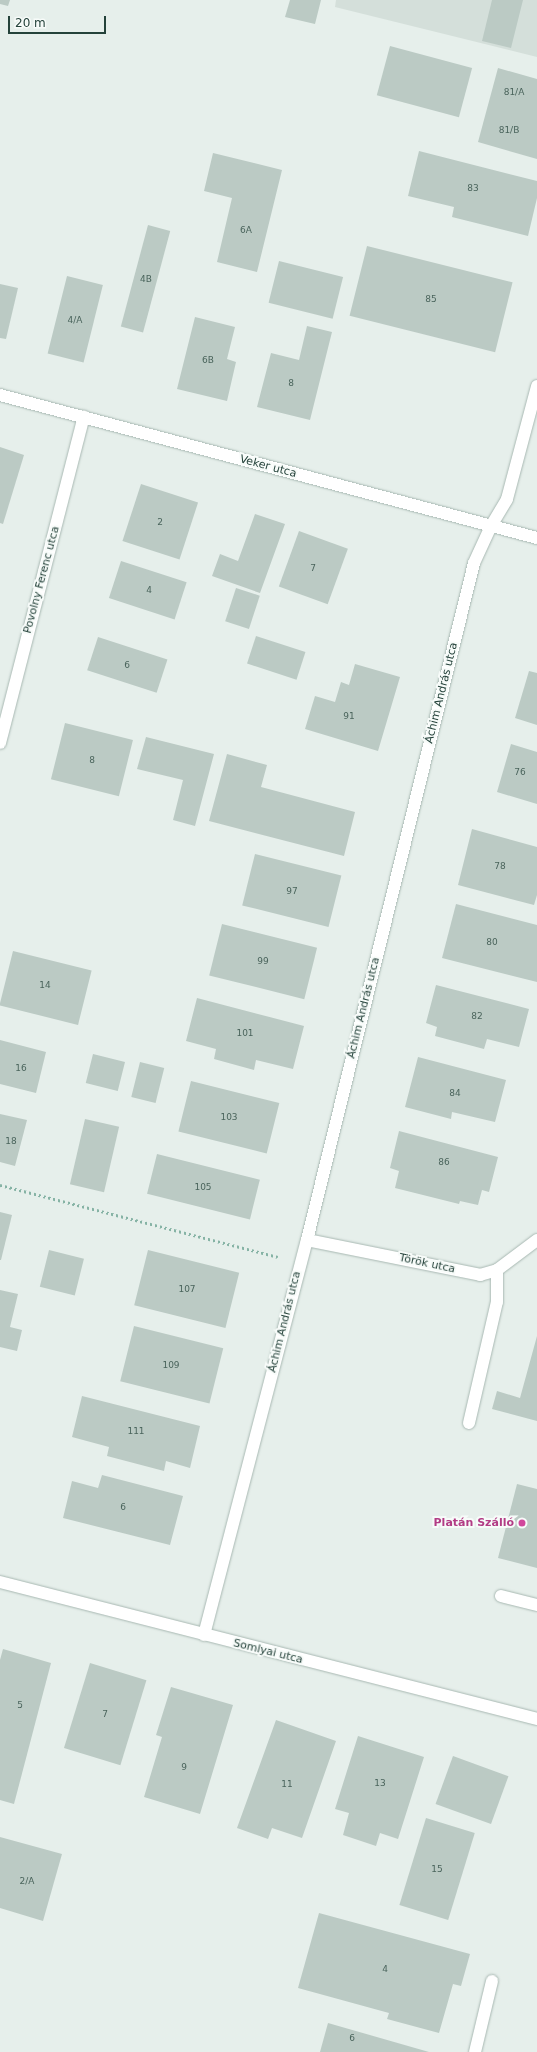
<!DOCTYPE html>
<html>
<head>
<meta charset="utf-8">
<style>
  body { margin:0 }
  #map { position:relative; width:537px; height:2052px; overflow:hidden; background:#e6efeb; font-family:"DejaVu Sans",sans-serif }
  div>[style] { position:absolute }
  .built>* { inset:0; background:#d4dfda }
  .building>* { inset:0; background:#bbcac4; transform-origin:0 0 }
  .path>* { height:2.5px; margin-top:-1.25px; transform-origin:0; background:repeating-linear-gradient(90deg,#86b3a5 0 2px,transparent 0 5px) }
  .roads { filter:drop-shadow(0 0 1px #a8b8b2) drop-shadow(0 0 1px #a8b8b2) }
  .lane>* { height:12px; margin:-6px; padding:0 6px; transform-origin:6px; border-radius:6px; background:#fff }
  .street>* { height:12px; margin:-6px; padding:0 6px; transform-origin:6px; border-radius:6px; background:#fff }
  .dots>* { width:11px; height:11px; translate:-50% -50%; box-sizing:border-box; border:2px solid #f7fbf9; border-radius:50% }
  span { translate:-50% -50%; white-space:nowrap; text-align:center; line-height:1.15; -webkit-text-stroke:4px #f7fbf9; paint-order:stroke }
  .number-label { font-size:9px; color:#4a645c }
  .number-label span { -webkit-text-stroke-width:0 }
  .street-label { font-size:11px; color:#24423a }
  .hotel-label { font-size:11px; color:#b23c85; font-weight:700 }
  .right { translate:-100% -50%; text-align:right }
  .scale { position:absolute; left:8px; top:16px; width:98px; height:18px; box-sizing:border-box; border:2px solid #24423a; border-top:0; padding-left:5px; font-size:12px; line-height:14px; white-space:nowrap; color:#24423a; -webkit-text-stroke:3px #f7fbf9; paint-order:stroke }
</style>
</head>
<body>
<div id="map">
  <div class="built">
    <div style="clip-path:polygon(336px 0,537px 0,537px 57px,335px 7px)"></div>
  </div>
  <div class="building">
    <div style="clip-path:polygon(0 0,10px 0,8px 6px,0 4px)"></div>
    <div style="clip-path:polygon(290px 0,321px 0,315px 24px,285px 17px)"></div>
    <div style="clip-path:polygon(492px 0,523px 0,511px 48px,482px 41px)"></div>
    <div style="left:390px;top:46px;width:85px;height:51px;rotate:15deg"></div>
    <div style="clip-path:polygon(498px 68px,537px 79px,537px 159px,478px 142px)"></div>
    <div style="clip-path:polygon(419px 151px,537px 181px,537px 198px,528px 236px,452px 217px,454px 207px,408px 196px)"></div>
    <div style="clip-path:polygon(213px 153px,282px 170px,257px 272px,217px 262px,232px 198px,204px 191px)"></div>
    <div style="left:148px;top:225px;width:23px;height:105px;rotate:15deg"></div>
    <div style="left:367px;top:246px;width:150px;height:72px;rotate:14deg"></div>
    <div style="left:279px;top:261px;width:66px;height:43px;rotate:14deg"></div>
    <div style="left:67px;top:276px;width:37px;height:80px;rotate:14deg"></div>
    <div style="clip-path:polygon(0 284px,18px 288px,6px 339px,0 338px)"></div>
    <div style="clip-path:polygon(195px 317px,235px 327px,227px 359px,236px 362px,227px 401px,177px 389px)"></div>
    <div style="clip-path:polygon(307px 326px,332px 332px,310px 420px,257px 407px,271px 353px,299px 360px)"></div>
    <div style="clip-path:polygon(0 447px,24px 455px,3px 524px,0 523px)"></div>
    <div style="left:141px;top:484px;width:60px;height:60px;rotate:18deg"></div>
    <div style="clip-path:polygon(255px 514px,285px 524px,260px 593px,212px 576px,220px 554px,238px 561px)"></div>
    <div style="left:299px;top:531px;width:52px;height:59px;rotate:20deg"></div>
    <div style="left:121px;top:561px;width:69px;height:39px;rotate:18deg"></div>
    <div style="left:236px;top:588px;width:25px;height:35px;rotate:18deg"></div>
    <div style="left:256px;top:636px;width:52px;height:29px;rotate:18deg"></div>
    <div style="left:98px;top:637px;width:73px;height:35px;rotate:18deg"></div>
    <div style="clip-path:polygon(355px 664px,400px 677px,378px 751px,305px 729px,315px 696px,335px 702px,341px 682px,349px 685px)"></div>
    <div style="clip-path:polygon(529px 671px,537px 673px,537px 725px,515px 718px)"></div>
    <div style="left:65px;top:723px;width:70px;height:58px;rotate:14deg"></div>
    <div style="clip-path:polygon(146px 737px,214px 754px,195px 826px,173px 820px,183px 780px,137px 769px)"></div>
    <div style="clip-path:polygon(511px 744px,537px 752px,537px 804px,497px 792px)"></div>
    <div style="clip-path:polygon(227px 754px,267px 765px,261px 787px,355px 812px,344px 856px,209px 821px)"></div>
    <div style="clip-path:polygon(472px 829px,537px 847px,537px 895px,534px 905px,458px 885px)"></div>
    <div style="left:255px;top:854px;width:89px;height:53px;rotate:14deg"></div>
    <div style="clip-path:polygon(456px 904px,537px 925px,537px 982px,442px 958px)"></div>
    <div style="left:222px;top:924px;width:98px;height:53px;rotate:14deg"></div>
    <div style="left:13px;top:951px;width:81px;height:56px;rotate:14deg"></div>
    <div style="clip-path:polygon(436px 985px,529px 1009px,519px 1047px,487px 1039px,484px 1049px,435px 1036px,437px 1027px,426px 1023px)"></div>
    <div style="clip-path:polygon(197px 998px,304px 1026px,293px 1069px,256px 1060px,254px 1070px,214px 1059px,216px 1049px,186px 1041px)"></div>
    <div style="clip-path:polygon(0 1040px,46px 1052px,36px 1093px,0 1084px)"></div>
    <div style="left:93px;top:1054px;width:33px;height:30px;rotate:14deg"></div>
    <div style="clip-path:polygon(418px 1057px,506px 1080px,495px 1122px,452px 1112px,451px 1119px,405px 1107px)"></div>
    <div style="left:140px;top:1062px;width:25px;height:36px;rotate:14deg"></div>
    <div style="left:191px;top:1081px;width:91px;height:52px;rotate:14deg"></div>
    <div style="clip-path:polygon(0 1114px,27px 1120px,15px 1166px,0 1162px)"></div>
    <div style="left:85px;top:1119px;width:35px;height:67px;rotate:13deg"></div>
    <div style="clip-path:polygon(399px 1131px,498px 1157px,489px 1192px,482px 1190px,478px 1205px,460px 1201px,459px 1204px,395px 1188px,399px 1171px,390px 1168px)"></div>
    <div style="left:157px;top:1154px;width:106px;height:41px;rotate:14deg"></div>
    <div style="clip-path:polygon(0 1212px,12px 1215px,1px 1260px,0 1260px)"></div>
    <div style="left:49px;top:1250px;width:36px;height:38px;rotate:14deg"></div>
    <div style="left:148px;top:1250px;width:94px;height:57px;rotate:14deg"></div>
    <div style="clip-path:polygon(0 1290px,18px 1294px,10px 1327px,22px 1330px,17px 1351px,0 1347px)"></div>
    <div style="left:134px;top:1326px;width:92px;height:57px;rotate:14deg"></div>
    <div style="clip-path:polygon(537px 1336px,537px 1421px,492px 1409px,497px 1391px,520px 1398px)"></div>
    <div style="clip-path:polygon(82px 1396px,200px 1426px,190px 1468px,166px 1461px,164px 1471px,107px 1456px,109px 1447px,72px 1437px)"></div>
    <div style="clip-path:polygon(102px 1475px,183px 1496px,170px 1545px,63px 1518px,72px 1481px,98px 1488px)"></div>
    <div style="clip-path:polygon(517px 1484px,537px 1489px,537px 1568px,498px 1558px)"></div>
    <div style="clip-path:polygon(3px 1649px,51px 1663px,14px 1804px,0 1800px,0 1660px)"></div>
    <div style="left:90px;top:1663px;width:59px;height:89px;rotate:17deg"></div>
    <div style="clip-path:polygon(171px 1687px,233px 1705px,200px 1814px,144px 1797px,162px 1737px,156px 1735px)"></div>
    <div style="clip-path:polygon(276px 1720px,336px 1741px,302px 1838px,272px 1828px,268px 1839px,237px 1828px)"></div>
    <div style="clip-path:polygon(358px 1736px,424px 1757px,398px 1839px,380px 1833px,376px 1846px,343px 1835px,349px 1813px,335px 1809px)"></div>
    <div style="left:453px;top:1756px;width:59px;height:51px;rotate:20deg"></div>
    <div style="left:426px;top:1818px;width:51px;height:91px;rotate:17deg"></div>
    <div style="clip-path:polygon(0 1837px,62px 1854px,43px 1921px,0 1908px)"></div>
    <div style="clip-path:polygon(319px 1913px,470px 1954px,461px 1986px,453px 1984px,439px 2033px,387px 2019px,389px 2013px,298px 1988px)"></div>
    <div style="clip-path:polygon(328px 2023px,429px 2052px,320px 2052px)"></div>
  </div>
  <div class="path">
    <div style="left:0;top:1185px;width:287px;rotate:14.5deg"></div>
  </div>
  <div class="roads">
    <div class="lane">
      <div style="left:501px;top:1596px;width:37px;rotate:14deg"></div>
    </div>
    <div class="street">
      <div style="left:0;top:395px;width:556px;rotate:14.91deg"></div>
      <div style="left:0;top:743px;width:337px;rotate:-75.6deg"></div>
      <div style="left:307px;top:1240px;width:177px;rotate:11.4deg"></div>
      <div style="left:480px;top:1275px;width:18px;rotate:-16deg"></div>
      <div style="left:497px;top:1270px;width:50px;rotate:-36.9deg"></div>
      <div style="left:469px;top:1423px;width:124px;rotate:-77deg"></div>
      <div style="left:497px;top:1302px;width:32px;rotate:-90deg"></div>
      <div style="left:0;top:1582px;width:554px;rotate:14.31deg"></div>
      <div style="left:204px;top:1635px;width:408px;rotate:-75.4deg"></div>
      <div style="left:307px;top:1240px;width:697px;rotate:-76.14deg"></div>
      <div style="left:474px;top:563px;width:41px;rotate:-65.3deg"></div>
      <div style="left:491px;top:526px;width:31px;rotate:-59deg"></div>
      <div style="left:507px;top:499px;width:117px;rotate:-75.1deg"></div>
      <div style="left:475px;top:2052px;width:73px;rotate:-76.5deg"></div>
    </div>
  </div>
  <div class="dots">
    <div style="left:522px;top:1523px;background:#d1479c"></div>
  </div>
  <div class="number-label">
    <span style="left:514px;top:92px">81/A</span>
    <span style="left:509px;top:130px">81/B</span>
    <span style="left:473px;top:188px">83</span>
    <span style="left:246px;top:230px">6A</span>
    <span style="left:146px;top:279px">4B</span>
    <span style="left:431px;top:299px">85</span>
    <span style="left:75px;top:320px">4/A</span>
    <span style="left:208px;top:360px">6B</span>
    <span style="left:291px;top:383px">8</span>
    <span style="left:160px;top:522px">2</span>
    <span style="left:313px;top:568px">7</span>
    <span style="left:149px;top:590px">4</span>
    <span style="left:127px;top:665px">6</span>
    <span style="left:349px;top:716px">91</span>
    <span style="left:92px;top:760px">8</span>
    <span style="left:520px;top:772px">76</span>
    <span style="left:500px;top:866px">78</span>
    <span style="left:292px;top:891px">97</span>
    <span style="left:492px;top:942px">80</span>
    <span style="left:263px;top:961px">99</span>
    <span style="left:45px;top:985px">14</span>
    <span style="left:477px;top:1016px">82</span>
    <span style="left:245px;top:1033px">101</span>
    <span style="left:21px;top:1068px">16</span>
    <span style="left:455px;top:1093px">84</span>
    <span style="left:229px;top:1117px">103</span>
    <span style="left:11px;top:1141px">18</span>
    <span style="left:444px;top:1162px">86</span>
    <span style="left:203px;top:1187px">105</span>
    <span style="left:187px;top:1289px">107</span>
    <span style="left:171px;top:1365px">109</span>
    <span style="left:136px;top:1431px">111</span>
    <span style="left:123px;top:1507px">6</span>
    <span style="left:20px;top:1705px">5</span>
    <span style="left:105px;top:1714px">7</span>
    <span style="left:184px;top:1767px">9</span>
    <span style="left:380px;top:1783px">13</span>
    <span style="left:287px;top:1784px">11</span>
    <span style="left:437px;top:1869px">15</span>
    <span style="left:27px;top:1881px">2/A</span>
    <span style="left:385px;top:1969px">4</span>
    <span style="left:352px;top:2038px">6</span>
  </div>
  <div class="street-label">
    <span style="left:268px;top:467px;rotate:15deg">Veker utca</span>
    <span style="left:42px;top:580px;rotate:-75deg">Povolny Ferenc utca</span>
    <span style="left:442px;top:693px;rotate:-76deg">Áchim András utca</span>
    <span style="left:364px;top:1008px;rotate:-76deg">Áchim András utca</span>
    <span style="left:427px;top:1264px;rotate:12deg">Török utca</span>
    <span style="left:285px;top:1322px;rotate:-76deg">Áchim András utca</span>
    <span style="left:268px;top:1652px;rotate:14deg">Somlyai utca</span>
  </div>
  <div class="hotel-label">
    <span class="right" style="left:514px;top:1523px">Platán Szálló</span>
  </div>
  <div class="scale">20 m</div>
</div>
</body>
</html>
